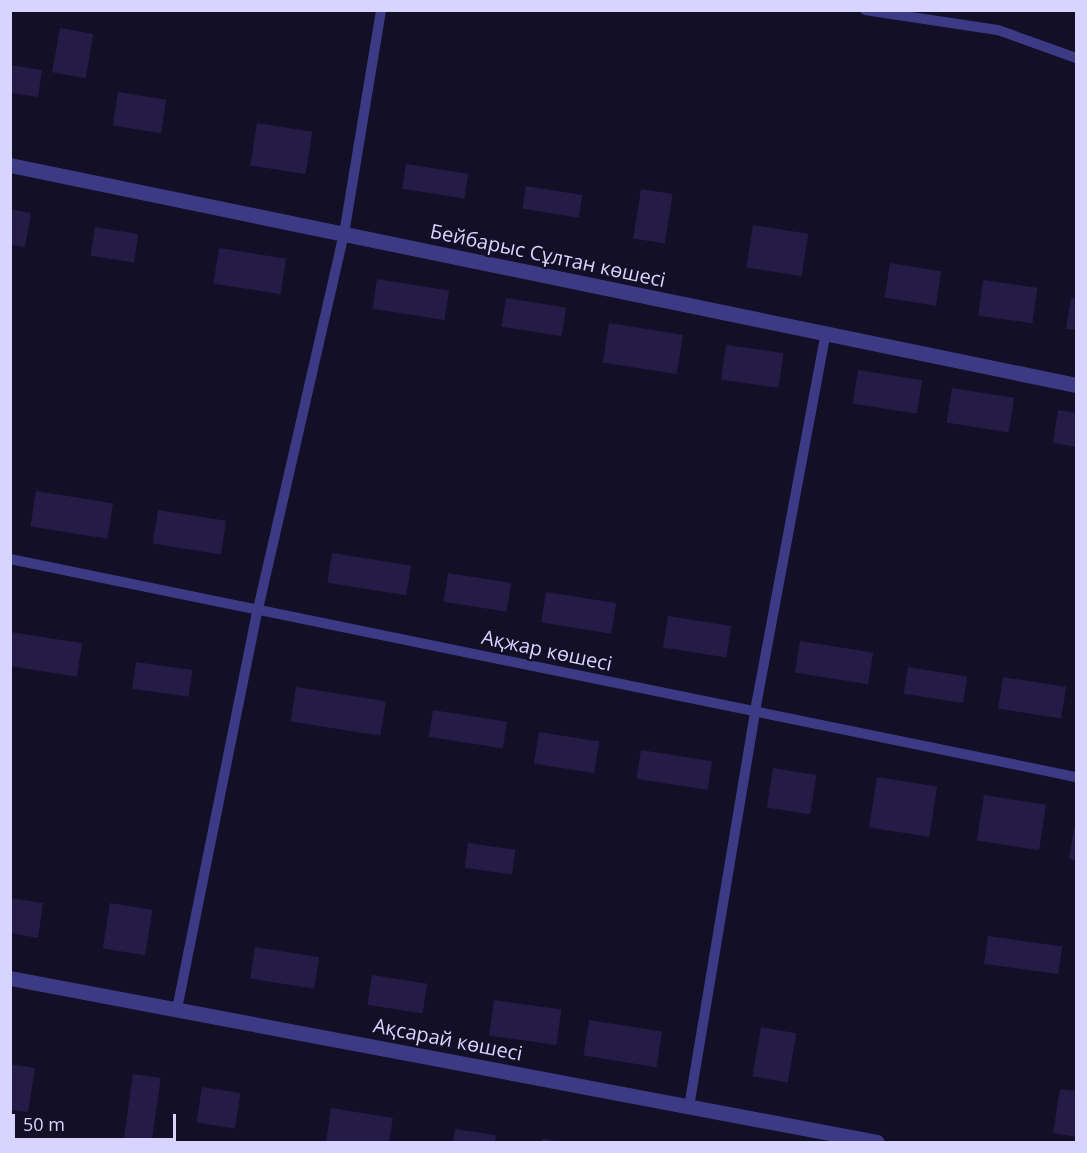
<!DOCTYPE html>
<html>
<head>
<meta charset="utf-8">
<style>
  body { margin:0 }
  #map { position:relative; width:1087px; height:1153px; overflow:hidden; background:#130f26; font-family:"Open Sans",sans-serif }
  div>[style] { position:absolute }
  .building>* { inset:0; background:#241b47; transform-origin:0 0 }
  .service>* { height:10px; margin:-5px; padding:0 5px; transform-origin:5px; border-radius:5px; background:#3d3a85 }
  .minor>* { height:15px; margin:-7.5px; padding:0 7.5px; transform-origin:7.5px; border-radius:7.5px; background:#3d3a85 }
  span { translate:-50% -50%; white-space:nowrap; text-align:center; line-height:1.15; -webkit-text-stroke:4.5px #130f26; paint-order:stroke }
  .street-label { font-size:20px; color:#d9d4ff }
  .frame { position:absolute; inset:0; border:12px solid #d9d4ff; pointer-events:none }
  .scale { position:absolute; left:12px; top:1114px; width:164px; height:27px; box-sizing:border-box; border:3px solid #d9d4ff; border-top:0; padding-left:8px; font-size:18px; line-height:21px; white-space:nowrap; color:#d9d4ff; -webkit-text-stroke:4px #130f26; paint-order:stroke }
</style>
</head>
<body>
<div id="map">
  <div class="building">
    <div style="left:60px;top:28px;width:34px;height:45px;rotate:10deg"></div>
    <div style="clip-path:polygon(10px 65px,42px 70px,38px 97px,10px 93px)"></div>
    <div style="left:118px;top:92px;width:49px;height:34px;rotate:9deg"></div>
    <div style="left:257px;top:123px;width:56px;height:43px;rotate:9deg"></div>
    <div style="left:406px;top:164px;width:63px;height:25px;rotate:9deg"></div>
    <div style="left:526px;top:186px;width:57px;height:23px;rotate:9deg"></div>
    <div style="left:641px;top:189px;width:32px;height:50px;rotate:9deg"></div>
    <div style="clip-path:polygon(10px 209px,31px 213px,25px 247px,10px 245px)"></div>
    <div style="left:753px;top:225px;width:56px;height:43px;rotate:9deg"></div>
    <div style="left:95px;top:227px;width:44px;height:29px;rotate:9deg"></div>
    <div style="left:219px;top:248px;width:68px;height:36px;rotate:9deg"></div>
    <div style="left:890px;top:263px;width:52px;height:35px;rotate:9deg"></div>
    <div style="left:377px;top:279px;width:73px;height:30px;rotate:9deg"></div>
    <div style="left:983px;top:280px;width:55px;height:36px;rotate:8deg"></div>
    <div style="left:506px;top:298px;width:61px;height:29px;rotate:9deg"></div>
    <div style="clip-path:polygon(1071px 298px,1076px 299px,1076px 330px,1066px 329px)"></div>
    <div style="left:609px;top:323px;width:75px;height:40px;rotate:9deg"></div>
    <div style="left:726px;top:345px;width:58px;height:35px;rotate:8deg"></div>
    <div style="left:858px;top:370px;width:65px;height:34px;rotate:9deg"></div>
    <div style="left:952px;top:388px;width:63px;height:35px;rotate:9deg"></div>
    <div style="clip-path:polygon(1058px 410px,1076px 413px,1076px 447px,1053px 443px)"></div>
    <div style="left:36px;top:491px;width:78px;height:36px;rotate:9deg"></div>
    <div style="left:158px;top:510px;width:69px;height:34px;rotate:9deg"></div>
    <div style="left:332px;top:553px;width:80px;height:30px;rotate:9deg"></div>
    <div style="left:448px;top:573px;width:64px;height:29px;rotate:9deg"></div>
    <div style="left:546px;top:592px;width:71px;height:31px;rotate:9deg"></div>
    <div style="left:668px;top:616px;width:64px;height:32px;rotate:9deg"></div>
    <div style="left:11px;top:632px;width:72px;height:34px;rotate:9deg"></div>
    <div style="left:800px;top:641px;width:74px;height:32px;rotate:9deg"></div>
    <div style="left:136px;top:662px;width:57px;height:27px;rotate:8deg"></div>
    <div style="left:908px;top:667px;width:60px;height:27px;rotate:9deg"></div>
    <div style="left:1003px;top:677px;width:64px;height:32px;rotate:9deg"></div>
    <div style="left:296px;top:687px;width:91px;height:35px;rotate:9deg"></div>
    <div style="left:433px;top:710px;width:75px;height:27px;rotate:9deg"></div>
    <div style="left:539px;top:732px;width:61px;height:32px;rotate:9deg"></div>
    <div style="left:641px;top:750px;width:72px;height:29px;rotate:9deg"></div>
    <div style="left:773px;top:768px;width:44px;height:40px;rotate:9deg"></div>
    <div style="left:877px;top:777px;width:61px;height:51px;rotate:9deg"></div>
    <div style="left:984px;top:795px;width:63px;height:46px;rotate:9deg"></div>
    <div style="clip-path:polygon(1074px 828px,1076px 828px,1076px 860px,1069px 859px)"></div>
    <div style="left:468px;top:843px;width:48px;height:25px;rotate:8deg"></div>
    <div style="clip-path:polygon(10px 898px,43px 903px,38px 938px,10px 933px)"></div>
    <div style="left:110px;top:903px;width:43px;height:46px;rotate:9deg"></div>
    <div style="left:988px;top:936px;width:75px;height:28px;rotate:8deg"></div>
    <div style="left:255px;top:947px;width:65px;height:32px;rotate:9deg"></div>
    <div style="left:372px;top:975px;width:56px;height:30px;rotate:9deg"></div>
    <div style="left:494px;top:1000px;width:68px;height:36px;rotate:8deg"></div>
    <div style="left:589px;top:1020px;width:74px;height:36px;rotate:9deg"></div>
    <div style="left:761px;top:1027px;width:36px;height:50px;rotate:10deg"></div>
    <div style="clip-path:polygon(10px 1064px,35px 1068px,28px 1112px,10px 1110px)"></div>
    <div style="left:133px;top:1074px;width:28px;height:69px;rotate:8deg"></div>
    <div style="left:202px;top:1087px;width:39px;height:36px;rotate:9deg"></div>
    <div style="clip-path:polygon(1060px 1089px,1076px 1091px,1076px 1137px,1053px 1133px)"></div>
    <div style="clip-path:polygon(331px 1108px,393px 1118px,389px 1142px,326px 1141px)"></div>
    <div style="clip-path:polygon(455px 1129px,496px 1135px,495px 1142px,453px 1142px)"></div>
    <div style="clip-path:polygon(542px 1139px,558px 1141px,557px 1142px,542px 1142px)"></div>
  </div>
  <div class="service">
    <div style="left:865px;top:10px;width:134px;rotate:8.6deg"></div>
    <div style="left:998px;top:30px;width:83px;rotate:19.7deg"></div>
    <div style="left:10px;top:559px;width:1088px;rotate:11.56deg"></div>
    <div style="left:177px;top:1009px;width:408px;rotate:-78.6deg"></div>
    <div style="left:258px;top:609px;width:385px;rotate:-77.1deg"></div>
    <div style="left:344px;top:234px;width:227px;rotate:-80.6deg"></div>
    <div style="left:689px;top:1107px;width:401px;rotate:-80.5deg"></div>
    <div style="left:755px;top:711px;width:385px;rotate:-79.4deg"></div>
  </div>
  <div class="minor">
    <div style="left:10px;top:165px;width:1088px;rotate:11.66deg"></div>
    <div style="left:10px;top:978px;width:882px;rotate:10.71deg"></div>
  </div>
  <div class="street-label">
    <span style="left:548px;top:255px;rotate:12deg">Бейбарыс Сұлтан көшесі</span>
    <span style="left:547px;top:650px;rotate:12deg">Ақжар көшесі</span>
    <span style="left:448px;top:1039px;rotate:11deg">Ақсарай көшесі</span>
  </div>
  <div class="frame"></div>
  <div class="scale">50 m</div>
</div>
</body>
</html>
